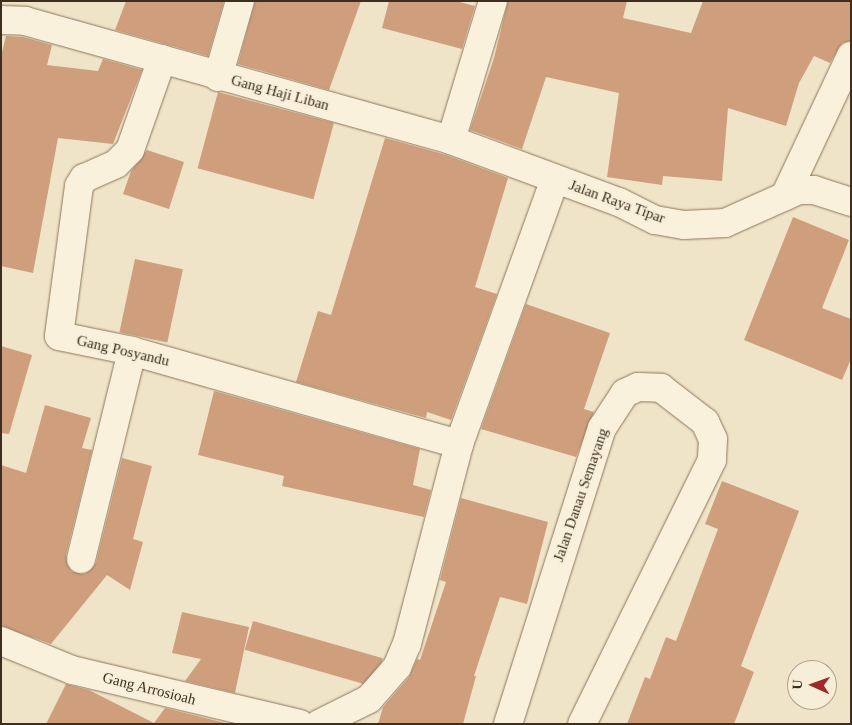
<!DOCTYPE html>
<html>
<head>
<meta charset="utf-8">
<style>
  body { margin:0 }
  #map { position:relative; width:852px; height:725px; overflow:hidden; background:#f0e4c8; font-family:Georgia,serif }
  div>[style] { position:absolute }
  .building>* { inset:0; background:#cf9f7d; transform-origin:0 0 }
  .roads { filter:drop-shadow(0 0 1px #8d765c) drop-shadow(0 0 1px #8d765c) }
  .minor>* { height:28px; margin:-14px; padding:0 14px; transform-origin:14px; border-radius:14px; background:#faf1dc }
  span { translate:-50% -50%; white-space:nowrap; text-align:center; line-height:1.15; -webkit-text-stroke:4px #f7eed8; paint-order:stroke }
  .street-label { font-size:15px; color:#3d2e20 }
  .frame { position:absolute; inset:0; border:2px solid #3d2e20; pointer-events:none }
  .north { position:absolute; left:787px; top:660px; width:50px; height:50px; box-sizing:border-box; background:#f7eed8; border:1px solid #ada18e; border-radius:50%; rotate:272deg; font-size:14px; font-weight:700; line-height:20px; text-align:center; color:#3d2e20 }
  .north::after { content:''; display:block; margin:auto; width:18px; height:22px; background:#9e2a2b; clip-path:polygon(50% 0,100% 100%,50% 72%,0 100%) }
</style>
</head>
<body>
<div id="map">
  <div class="building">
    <div style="clip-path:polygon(126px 1px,224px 1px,208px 56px,115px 30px)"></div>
    <div style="clip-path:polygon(255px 1px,361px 1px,329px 90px,238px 64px)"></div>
    <div style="clip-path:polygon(389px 1px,456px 1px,475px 6px,462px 49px,382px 28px)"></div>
    <div style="clip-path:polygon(508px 1px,627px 1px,623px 18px,691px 33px,703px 1px,851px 1px,851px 41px,842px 43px,830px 63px,814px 56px,799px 83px,786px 126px,728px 108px,722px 181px,663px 176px,662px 185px,607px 177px,619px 93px,546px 77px,522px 149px,470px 130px,494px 58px)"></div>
    <div style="clip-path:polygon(6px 36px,23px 37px,52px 45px,47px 65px,98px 71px,103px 59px,142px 70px,113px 144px,58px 138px,33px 273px,1px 266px,1px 56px)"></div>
    <div style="left:218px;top:92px;width:120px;height:79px;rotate:15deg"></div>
    <div style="clip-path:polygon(385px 138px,446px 155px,508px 178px,475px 287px,497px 294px,451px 420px,427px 412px,426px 418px,296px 382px,318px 311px,331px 315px)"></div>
    <div style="clip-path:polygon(147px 150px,184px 162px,169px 209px,123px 194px,131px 171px)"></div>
    <div style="clip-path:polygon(793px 217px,849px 240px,822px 308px,851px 319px,851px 359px,842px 380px,744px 340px)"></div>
    <div style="left:135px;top:259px;width:49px;height:75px;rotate:12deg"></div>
    <div style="clip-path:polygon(526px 304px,610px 333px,584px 409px,594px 412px,576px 457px,481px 429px)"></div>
    <div style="clip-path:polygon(1px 346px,32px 355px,9px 434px,1px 433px)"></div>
    <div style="clip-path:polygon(214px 391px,420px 449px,413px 485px,431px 490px,424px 517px,282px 486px,284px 476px,198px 455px)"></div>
    <div style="clip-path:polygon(45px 405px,91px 418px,82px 448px,92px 450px,66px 555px,71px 571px,85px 574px,96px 563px,122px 458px,152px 466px,133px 539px,143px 542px,130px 590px,107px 575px,51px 644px,1px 626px,1px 465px,26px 473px)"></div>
    <div style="clip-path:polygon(722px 481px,799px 511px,741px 666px,754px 672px,734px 724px,627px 724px,645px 677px,650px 679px,666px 637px,676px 641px,718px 529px,705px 524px)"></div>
    <div style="clip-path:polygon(461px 498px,548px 522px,527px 604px,500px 597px,474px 676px,476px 676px,463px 724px,378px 724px,383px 707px,409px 677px,417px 659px,420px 660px,446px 582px,440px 580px)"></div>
    <div style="clip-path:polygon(182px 612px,249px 627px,235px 693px,185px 681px,201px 659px,172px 653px)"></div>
    <div style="left:253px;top:621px;width:135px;height:30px;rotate:16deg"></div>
    <div style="clip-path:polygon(66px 684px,89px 690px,154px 723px,165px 708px,229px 724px,46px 724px)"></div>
  </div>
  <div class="roads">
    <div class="minor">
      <div style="left:1px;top:20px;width:24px;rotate:2deg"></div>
      <div style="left:25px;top:21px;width:442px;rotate:15.6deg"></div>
      <div style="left:451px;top:140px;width:179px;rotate:20.3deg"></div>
      <div style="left:619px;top:202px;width:40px;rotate:26.6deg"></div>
      <div style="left:655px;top:220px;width:29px;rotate:10deg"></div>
      <div style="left:684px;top:225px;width:41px;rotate:-2.8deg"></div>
      <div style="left:725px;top:223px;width:81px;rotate:-24deg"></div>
      <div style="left:799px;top:190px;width:15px"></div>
      <div style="left:814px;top:190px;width:39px;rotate:18deg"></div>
      <div style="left:162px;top:59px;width:96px;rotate:109.4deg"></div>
      <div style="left:130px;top:150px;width:20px;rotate:135deg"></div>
      <div style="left:116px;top:164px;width:35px;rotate:156deg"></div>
      <div style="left:84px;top:178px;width:9px;rotate:122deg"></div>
      <div style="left:79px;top:186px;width:151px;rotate:97.6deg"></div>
      <div style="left:59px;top:336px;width:75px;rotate:11.6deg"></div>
      <div style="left:132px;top:351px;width:340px;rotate:15.9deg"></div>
      <div style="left:218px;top:77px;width:79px;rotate:-73.9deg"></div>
      <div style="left:451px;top:140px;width:145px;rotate:-73.2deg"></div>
      <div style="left:785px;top:196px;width:155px;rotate:-64.8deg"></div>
      <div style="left:81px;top:559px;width:214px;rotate:-76.2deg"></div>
      <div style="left:1px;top:641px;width:77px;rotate:22.2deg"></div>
      <div style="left:72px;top:670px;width:234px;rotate:13.3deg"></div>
      <div style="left:319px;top:724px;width:56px;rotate:-26.6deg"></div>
      <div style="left:369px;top:699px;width:43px;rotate:-48.8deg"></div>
      <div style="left:397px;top:667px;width:25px;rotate:-67deg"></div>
      <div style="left:407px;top:644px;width:207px;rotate:-75.4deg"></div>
      <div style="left:459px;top:444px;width:282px;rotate:-70.1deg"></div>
      <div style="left:508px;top:724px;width:311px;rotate:-72.4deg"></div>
      <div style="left:602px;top:428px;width:42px;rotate:-56.7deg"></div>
      <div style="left:625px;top:393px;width:14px;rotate:-25deg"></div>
      <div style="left:638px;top:387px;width:23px;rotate:2deg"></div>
      <div style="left:661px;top:388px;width:56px;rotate:37.7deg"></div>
      <div style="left:705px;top:422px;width:19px;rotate:65deg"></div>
      <div style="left:713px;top:439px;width:21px;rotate:93deg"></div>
      <div style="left:712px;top:460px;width:294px;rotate:116.2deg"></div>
    </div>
  </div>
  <div class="street-label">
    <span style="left:280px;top:93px;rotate:15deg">Gang Haji Liban</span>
    <span style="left:617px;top:202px;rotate:20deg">Jalan Raya Tipar</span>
    <span style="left:123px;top:351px;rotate:13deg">Gang Posyandu</span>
    <span style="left:581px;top:495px;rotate:-71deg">Jalan Danau Semayang</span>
    <span style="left:149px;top:689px;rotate:14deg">Gang Arrosioah</span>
  </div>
  <div class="frame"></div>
  <div class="north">U</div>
</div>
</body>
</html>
